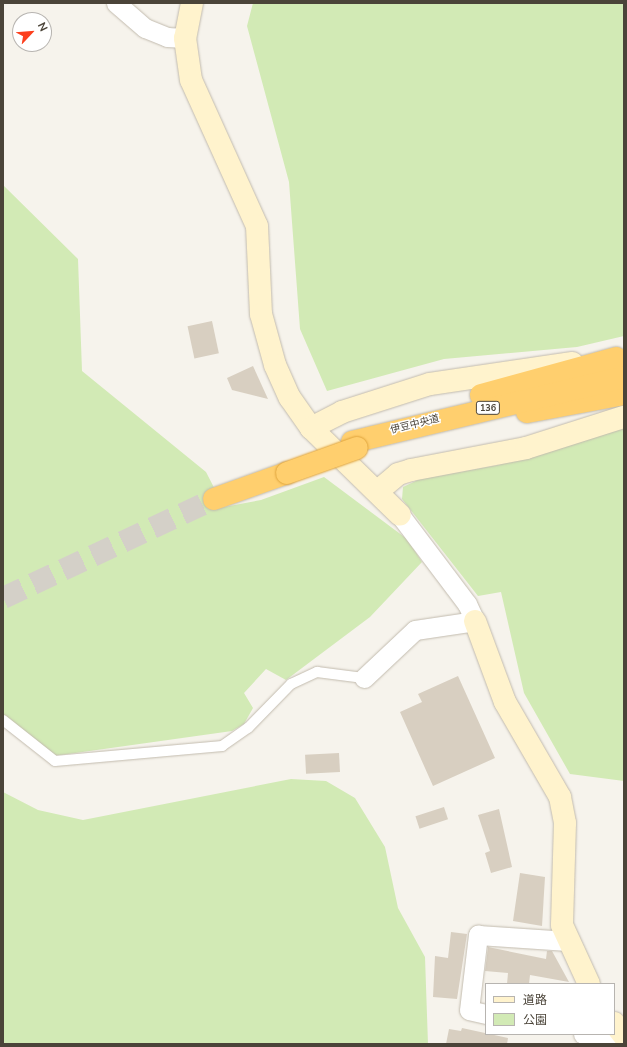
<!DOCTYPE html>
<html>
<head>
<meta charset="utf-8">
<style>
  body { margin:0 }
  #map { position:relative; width:627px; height:1047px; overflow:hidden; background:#f6f3ec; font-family:"Nunito Sans","Noto Sans JP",sans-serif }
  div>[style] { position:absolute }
  .green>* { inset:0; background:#d2eab5 }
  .building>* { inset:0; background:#d8cfc1; transform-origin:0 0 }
  .highway-tunnel>* { height:22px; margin-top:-11px; transform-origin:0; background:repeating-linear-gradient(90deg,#d4d0c8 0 22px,transparent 0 33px) }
  .roads { filter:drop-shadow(0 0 1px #c2bbae) drop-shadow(0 0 1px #c2bbae) }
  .lane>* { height:10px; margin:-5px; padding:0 5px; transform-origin:5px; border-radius:5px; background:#fff }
  .street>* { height:19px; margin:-9.5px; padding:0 9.5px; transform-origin:9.5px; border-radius:9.5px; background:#fff }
  .secondary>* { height:22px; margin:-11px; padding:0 11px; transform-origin:11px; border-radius:11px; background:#fff3cd }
  .highway>* { height:22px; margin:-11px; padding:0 11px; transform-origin:11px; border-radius:11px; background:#ffcf6e }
  .bridges { filter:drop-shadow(0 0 1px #e0a43c) drop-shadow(0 0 1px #e0a43c) }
  .highway-bridge>* { height:22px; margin:-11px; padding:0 11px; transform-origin:11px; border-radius:11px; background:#ffcf6e }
  span { translate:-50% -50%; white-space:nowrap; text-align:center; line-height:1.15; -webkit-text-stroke:3px #fff; paint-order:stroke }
  .shield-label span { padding:1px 3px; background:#fff; border:1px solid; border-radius:3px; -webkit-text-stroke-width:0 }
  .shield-label { font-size:9px; color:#4b4439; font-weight:700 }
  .street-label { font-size:10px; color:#4b4439 }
  .frame { position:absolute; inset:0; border:4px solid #4b4439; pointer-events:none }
  .legend { position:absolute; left:485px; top:983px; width:130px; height:52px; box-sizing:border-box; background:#fff; border:1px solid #b7b4b0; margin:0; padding:5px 7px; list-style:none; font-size:12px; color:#4b4439 }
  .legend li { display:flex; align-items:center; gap:8px; height:20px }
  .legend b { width:20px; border:1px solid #b7b4b0 }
  .north { position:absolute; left:12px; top:12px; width:40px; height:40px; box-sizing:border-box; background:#fff; border:1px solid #b7b4b0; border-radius:50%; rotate:64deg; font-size:11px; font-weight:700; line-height:16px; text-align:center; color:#4b4439 }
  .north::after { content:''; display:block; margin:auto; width:14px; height:18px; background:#fc3f1d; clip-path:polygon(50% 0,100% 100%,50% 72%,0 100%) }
</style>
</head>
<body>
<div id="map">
  <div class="green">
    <div style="clip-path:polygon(253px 3px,624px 3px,624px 336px,577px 347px,444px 359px,327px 391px,300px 329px,289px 182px,247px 26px)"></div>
    <div style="clip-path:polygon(3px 185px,78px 259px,82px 371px,206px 472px,224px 507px,261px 500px,324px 477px,407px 539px,422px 562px,370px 617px,286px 680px,266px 669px,244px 693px,253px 708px,244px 724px,232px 731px,54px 756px,3px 715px)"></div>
    <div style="clip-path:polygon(624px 426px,624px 781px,570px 774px,524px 693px,501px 592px,478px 596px,402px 499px,403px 487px,420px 479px,498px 465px)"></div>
    <div style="clip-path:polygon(291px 779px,326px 781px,355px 798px,385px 847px,398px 908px,425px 957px,428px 1044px,3px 1044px,3px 792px,38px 810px,83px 820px)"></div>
  </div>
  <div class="building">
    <div style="left:212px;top:321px;width:33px;height:25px;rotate:78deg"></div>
    <div style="clip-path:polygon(253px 366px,268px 399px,232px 390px,227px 378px)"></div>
    <div style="clip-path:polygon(458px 676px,495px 758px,433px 786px,400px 712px,422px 702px,418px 694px)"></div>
    <div style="left:339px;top:753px;width:19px;height:34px;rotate:87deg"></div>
    <div style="left:444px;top:807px;width:13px;height:30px;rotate:72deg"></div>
    <div style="clip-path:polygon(499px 809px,512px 867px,491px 873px,485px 853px,490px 851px,478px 815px)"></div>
    <div style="clip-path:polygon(520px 873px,545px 877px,542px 926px,513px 921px)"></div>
    <div style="clip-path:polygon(451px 932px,467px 934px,457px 999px,433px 997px,435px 956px,448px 958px)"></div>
    <div style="clip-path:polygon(488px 947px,546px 959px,547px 951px,552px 951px,569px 982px,530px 975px,529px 984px,507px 984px,508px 973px,485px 971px)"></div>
    <div style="clip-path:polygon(462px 1028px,508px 1038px,507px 1044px,446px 1044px,449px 1029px,461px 1031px)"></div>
  </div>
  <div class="highway-tunnel">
    <div style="left:3px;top:598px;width:233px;rotate:-25.1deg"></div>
  </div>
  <div class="roads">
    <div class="lane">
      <div style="left:3px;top:720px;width:66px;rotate:38.3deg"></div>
      <div style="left:55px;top:761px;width:168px;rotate:-5.1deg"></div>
      <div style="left:222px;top:746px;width:32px;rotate:-35deg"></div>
      <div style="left:248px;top:728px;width:62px;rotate:-45.7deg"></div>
      <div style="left:291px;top:684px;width:29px;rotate:-25deg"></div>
      <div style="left:317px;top:672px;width:47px;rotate:7.3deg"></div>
    </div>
    <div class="street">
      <div style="left:116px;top:3px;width:38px;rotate:41deg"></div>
      <div style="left:145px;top:28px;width:24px;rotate:22deg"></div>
      <div style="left:167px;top:37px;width:18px;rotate:3deg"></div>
      <div style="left:364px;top:678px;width:70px;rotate:-43.3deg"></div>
      <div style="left:415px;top:630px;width:61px;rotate:-8.5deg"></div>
      <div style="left:475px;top:621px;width:19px;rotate:-115deg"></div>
      <div style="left:467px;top:604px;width:111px;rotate:-127deg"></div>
      <div style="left:486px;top:1014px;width:17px;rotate:-167deg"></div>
      <div style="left:469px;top:1010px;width:76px;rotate:-83.2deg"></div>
      <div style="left:478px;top:935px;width:90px;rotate:3.8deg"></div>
      <div style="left:583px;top:1034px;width:28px"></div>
    </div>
    <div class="secondary">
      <div style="left:192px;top:3px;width:36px;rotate:101deg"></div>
      <div style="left:185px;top:38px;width:42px;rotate:81.9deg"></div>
      <div style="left:191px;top:80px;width:160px;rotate:65.7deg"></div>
      <div style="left:257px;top:226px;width:88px;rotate:87.4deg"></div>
      <div style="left:261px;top:314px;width:53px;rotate:74.6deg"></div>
      <div style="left:275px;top:365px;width:36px;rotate:66deg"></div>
      <div style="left:290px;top:398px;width:37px;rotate:55deg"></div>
      <div style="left:311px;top:428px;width:124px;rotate:44.3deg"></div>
      <div style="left:311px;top:428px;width:35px;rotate:-27deg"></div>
      <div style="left:342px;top:412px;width:92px;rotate:-17.7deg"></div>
      <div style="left:430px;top:384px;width:144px;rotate:-8.4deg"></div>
      <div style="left:378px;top:491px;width:26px;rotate:-40deg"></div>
      <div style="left:398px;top:474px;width:14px;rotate:-17deg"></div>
      <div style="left:411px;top:470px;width:117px;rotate:-10.8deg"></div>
      <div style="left:526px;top:448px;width:103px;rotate:-17.6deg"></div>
      <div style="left:475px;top:621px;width:86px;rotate:69.7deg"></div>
      <div style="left:505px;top:702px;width:110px;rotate:59.9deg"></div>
      <div style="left:560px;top:797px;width:26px;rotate:79deg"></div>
      <div style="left:565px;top:823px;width:102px;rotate:91.7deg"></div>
      <div style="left:562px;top:925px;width:65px;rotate:65.4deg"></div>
      <div style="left:614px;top:1023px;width:16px;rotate:52deg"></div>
    </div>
    <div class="highway">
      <div style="left:481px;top:395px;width:140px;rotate:-15.3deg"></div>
      <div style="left:527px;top:412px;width:99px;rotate:-10.5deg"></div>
      <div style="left:352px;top:442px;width:280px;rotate:-13.4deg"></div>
      <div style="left:214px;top:499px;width:77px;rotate:-19.6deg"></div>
    </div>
  </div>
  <div class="bridges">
    <div class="highway-bridge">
      <div style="left:287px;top:473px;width:74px;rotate:-19.7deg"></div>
    </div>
  </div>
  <div class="shield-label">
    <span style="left:488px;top:408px">136</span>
  </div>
  <div class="street-label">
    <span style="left:415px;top:425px;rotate:-14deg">伊豆中央道</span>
  </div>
  <div class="frame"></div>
  <ul class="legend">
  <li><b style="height:5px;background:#fff3cd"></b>道路</li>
  <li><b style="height:11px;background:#d2eab5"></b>公園</li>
  </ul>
  <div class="north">N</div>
</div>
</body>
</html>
